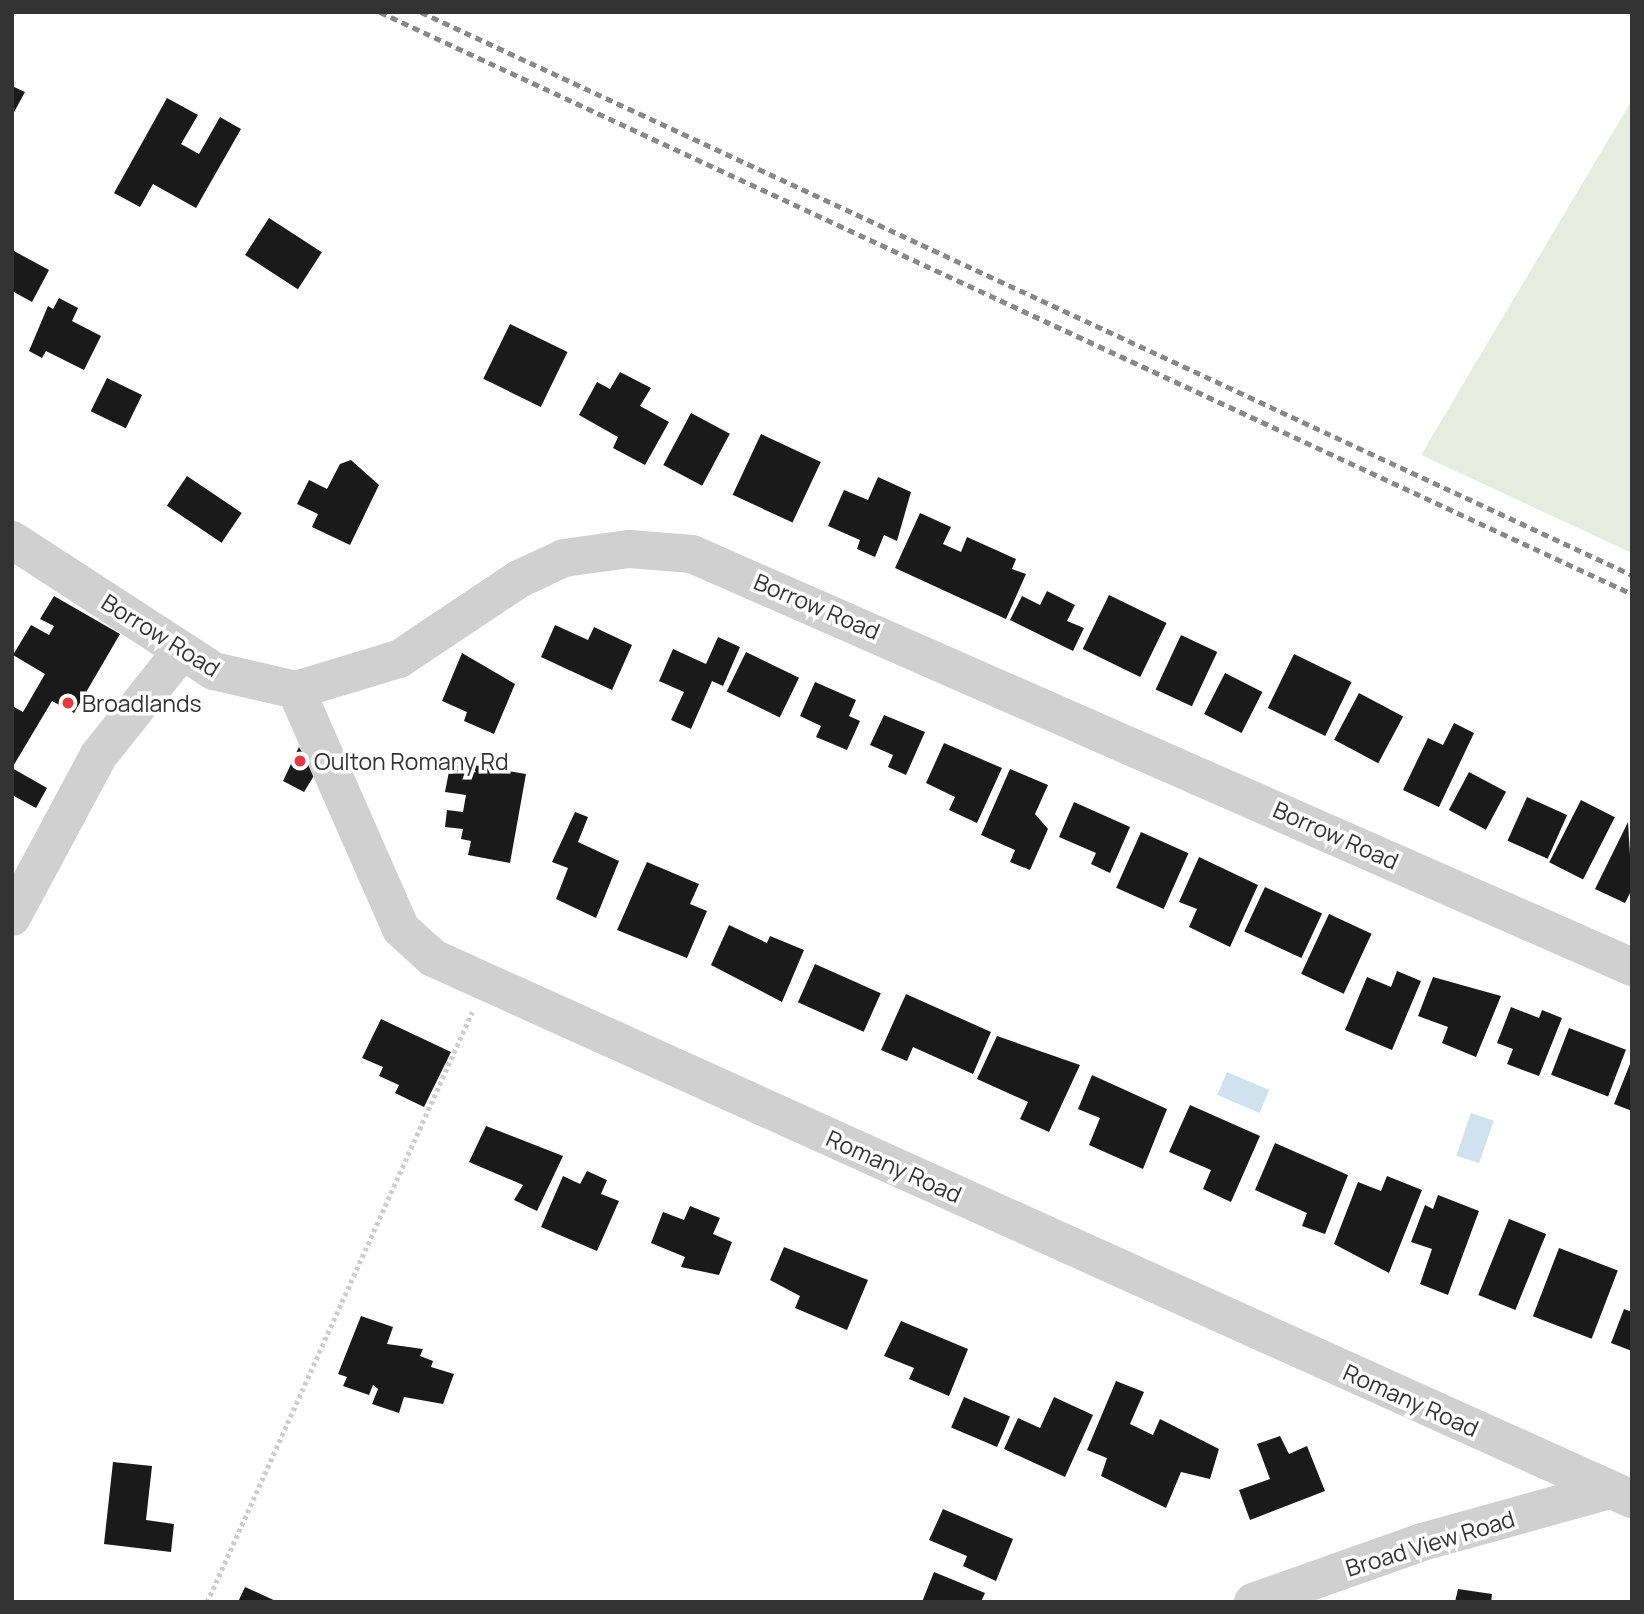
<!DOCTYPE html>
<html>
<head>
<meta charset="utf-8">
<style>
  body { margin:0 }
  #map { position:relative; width:1644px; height:1614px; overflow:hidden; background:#fff; font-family:Manrope,sans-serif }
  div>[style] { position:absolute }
  .green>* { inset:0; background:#e6ecdf }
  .water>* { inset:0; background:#cfe2ee; transform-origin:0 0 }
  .building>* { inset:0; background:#1a1a1a; transform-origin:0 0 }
  .path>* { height:4.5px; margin-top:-2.25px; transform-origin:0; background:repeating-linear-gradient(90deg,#cdcdcd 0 3.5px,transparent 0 7px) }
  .minor>* { height:38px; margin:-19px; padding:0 19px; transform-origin:19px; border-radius:19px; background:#d0d0d0 }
  .rail>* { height:5px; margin-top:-2.5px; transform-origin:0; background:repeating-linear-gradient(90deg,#888 0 7px,transparent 0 12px) }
  .dots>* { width:19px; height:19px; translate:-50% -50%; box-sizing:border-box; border:4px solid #fff; border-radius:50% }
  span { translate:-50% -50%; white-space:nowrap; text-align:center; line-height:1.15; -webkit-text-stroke:7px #fff; paint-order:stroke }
  .street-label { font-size:23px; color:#333 }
  .poi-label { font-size:23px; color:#333 }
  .left { translate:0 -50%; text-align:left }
  .frame { position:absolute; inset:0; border:14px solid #333; pointer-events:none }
</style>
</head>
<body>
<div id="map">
  <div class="green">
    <div style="clip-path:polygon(1632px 100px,1632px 553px,1421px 455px)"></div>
  </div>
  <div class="water">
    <div style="left:1227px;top:1072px;width:46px;height:25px;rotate:23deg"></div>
    <div style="left:1471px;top:1113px;width:24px;height:45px;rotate:19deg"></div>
  </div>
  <div class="building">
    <div style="clip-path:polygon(12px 86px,25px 92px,12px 116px)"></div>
    <div style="clip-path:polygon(167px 98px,198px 115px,181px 144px,199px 154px,220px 117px,241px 129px,196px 208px,153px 184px,140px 207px,114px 193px)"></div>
    <div style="left:269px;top:218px;width:63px;height:44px;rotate:33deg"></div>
    <div style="clip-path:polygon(12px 250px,49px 270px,32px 302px,12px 291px)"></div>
    <div style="clip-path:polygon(59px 298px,78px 308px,72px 321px,101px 336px,84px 370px,46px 351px,42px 358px,29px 351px,48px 306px,53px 309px)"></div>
    <div style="left:510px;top:324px;width:64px;height:61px;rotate:26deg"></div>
    <div style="clip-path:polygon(620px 372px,651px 388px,640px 406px,669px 422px,645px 465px,613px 448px,618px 437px,579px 415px,597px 382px,610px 389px)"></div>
    <div style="left:107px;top:378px;width:39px;height:37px;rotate:26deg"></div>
    <div style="left:691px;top:413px;width:44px;height:59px;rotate:28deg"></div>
    <div style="left:761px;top:434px;width:66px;height:67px;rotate:25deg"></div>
    <div style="clip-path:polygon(351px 460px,379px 485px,350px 545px,312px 527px,318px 514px,297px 504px,309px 480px,327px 489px,340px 464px)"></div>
    <div style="left:187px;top:476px;width:66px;height:36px;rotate:34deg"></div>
    <div style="clip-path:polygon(878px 477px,911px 492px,897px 541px,884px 535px,875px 557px,857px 549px,860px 540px,828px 526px,844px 490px,868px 500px)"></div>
    <div style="clip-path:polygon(920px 513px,951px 527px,943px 544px,961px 552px,967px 537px,1016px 559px,1012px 569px,1026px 574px,1006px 619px,895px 568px)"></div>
    <div style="clip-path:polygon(1047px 591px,1075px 605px,1067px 621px,1084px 628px,1073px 651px,1010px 620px,1022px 596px,1040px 605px)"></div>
    <div style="left:1109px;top:595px;width:64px;height:60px;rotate:26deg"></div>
    <div style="clip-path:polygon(54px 596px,120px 634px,74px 713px,52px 701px,12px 768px,47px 788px,36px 808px,12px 795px,12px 706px,23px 712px,45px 674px,13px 655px,31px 625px,49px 635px,54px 626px,40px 619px)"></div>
    <div style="clip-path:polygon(555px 625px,588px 640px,594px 627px,632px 645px,612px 690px,541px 657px)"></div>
    <div style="left:1181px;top:635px;width:40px;height:60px;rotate:25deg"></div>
    <div style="clip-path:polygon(718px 637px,740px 647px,723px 686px,712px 681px,691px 729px,671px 720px,684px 692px,659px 681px,673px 649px,706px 664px)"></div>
    <div style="left:746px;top:652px;width:59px;height:44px;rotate:26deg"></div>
    <div style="clip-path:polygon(462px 653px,515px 684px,494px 734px,464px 721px,467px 712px,442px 701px)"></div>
    <div style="left:1294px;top:654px;width:64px;height:60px;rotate:26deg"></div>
    <div style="left:1225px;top:673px;width:42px;height:46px;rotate:27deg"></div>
    <div style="clip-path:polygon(815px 682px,856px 700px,849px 716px,860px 721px,847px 750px,816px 737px,821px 726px,800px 716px)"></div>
    <div style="left:1359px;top:693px;width:50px;height:53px;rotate:28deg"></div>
    <div style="clip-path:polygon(884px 715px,925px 732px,906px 775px,888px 767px,893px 755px,870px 745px)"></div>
    <div style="clip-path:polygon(1454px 723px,1474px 733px,1439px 807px,1403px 790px,1428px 738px,1443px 745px)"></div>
    <div style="clip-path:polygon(944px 743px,1002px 768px,977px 823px,949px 810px,955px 797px,926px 783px)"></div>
    <div style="clip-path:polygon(299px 747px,315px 774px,304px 792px,283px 781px)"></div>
    <div style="clip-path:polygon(451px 761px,526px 774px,510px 863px,468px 855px,471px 841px,461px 839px,463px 829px,445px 827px,447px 810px,463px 812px,466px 795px,445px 792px)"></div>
    <div style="clip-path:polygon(1010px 769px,1048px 785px,1035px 814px,1048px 829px,1030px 870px,1010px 862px,1015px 850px,981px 835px)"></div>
    <div style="left:1469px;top:772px;width:42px;height:43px;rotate:28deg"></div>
    <div style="left:1527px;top:797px;width:44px;height:48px;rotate:24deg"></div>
    <div style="left:1581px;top:800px;width:38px;height:70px;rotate:27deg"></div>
    <div style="clip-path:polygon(1074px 802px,1130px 827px,1110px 873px,1091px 864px,1096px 853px,1059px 837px)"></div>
    <div style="clip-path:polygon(575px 812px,588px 817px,578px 842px,619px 861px,596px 918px,556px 899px,568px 868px,552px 862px)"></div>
    <div style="clip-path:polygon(1628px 822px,1632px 889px,1625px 903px,1595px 889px)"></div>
    <div style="left:1141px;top:832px;width:52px;height:61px;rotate:24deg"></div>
    <div style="clip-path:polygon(1199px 857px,1258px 885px,1230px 947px,1189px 927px,1197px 909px,1179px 902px)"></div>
    <div style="clip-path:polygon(647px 862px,699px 884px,690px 904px,707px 911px,687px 958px,617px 930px)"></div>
    <div style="left:1265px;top:887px;width:63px;height:49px;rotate:25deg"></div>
    <div style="left:1329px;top:914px;width:47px;height:66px;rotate:25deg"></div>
    <div style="clip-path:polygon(729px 925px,767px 943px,770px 936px,804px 950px,782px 1002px,711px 965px)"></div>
    <div style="left:815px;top:964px;width:72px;height:42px;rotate:24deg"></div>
    <div style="clip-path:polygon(1397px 971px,1421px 981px,1392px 1050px,1345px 1030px,1367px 977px,1391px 987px)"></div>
    <div style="clip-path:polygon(1433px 977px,1501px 996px,1476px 1057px,1442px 1043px,1448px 1027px,1418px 1016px)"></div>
    <div style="clip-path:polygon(906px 994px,991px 1032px,973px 1074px,913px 1047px,907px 1061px,881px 1050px)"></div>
    <div style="clip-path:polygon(1511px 1007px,1539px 1018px,1542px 1010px,1562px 1018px,1539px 1076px,1507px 1064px,1513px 1049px,1497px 1043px)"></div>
    <div style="clip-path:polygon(381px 1019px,451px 1052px,424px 1107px,395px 1093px,399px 1085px,379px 1076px,383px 1067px,362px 1058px)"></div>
    <div style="left:1569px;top:1028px;width:61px;height:50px;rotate:21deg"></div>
    <div style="clip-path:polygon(997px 1036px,1080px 1065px,1049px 1132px,1020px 1119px,1028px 1102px,977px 1079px)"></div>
    <div style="clip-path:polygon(1632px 1059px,1632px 1111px,1614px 1104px)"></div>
    <div style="clip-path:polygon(1092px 1075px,1167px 1109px,1143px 1169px,1089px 1145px,1100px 1118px,1078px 1109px)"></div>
    <div style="clip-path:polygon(1190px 1105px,1260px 1136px,1231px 1202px,1203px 1189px,1211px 1170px,1169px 1152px)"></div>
    <div style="clip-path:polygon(486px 1126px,563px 1156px,537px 1211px,514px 1200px,523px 1185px,469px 1162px)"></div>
    <div style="clip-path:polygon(1275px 1143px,1348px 1175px,1325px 1234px,1302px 1226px,1307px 1213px,1255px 1190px)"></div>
    <div style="clip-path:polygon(587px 1171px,607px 1180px,601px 1194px,619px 1201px,597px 1251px,541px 1227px,563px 1176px,580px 1184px)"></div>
    <div style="clip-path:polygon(1387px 1176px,1422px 1190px,1389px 1273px,1334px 1244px,1358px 1182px,1381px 1191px)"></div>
    <div style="clip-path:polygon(1438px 1195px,1479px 1211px,1448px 1295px,1420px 1284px,1432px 1249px,1411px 1242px,1425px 1205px,1433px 1209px)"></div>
    <div style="clip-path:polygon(690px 1206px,720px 1218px,713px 1234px,732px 1242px,719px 1275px,681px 1267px,685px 1257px,651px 1243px,663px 1212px,684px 1220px)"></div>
    <div style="left:1509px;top:1219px;width:40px;height:82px;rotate:22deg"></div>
    <div style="clip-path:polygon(784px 1247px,868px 1280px,847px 1330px,795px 1308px,800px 1296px,770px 1280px)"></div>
    <div style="left:1559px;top:1248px;width:63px;height:73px;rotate:21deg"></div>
    <div style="clip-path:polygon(1624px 1309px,1632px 1312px,1632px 1351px,1611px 1343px)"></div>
    <div style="clip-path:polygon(361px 1316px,393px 1327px,387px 1344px,423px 1349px,420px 1356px,433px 1361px,431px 1367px,454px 1374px,443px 1404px,404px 1397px,399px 1413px,372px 1404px,378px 1389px,373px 1385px,369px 1395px,343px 1386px,347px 1377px,338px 1374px)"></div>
    <div style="clip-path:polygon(901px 1321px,968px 1349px,949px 1396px,909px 1379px,914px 1368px,884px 1356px)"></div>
    <div style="clip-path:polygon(1116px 1381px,1144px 1392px,1130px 1424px,1153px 1435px,1160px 1419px,1219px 1449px,1210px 1479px,1181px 1472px,1166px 1508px,1101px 1476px,1107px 1458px,1087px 1450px)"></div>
    <div style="left:964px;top:1397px;width:50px;height:33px;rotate:23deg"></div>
    <div style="clip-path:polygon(1054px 1397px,1093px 1415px,1065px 1477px,1004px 1449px,1018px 1418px,1040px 1428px)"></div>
    <div style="clip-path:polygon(1280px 1436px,1289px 1454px,1307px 1446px,1325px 1491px,1250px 1520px,1239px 1490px,1270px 1479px,1257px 1444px)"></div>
    <div style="clip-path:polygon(113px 1462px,152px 1466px,146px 1520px,174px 1524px,171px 1552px,104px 1544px)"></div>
    <div style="clip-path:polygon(943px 1509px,1013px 1539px,996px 1581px,963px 1566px,967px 1556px,929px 1540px)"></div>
    <div style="clip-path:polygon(934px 1572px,985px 1593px,981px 1602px,922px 1602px)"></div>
    <div style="clip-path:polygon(245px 1587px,278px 1602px,238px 1602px)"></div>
    <div style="clip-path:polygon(1458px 1589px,1492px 1594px,1491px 1602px,1455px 1602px)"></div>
  </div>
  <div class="path">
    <div style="left:207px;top:1602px;width:647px;rotate:-65.81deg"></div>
  </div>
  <div class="minor">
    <div style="left:12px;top:540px;width:241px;rotate:33deg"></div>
    <div style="left:214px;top:671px;width:84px;rotate:13deg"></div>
    <div style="left:296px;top:690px;width:108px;rotate:-16.8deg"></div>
    <div style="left:399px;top:659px;width:144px;rotate:-33.7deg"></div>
    <div style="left:519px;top:579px;width:50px;rotate:-25deg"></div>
    <div style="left:564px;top:558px;width:66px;rotate:-7.9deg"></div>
    <div style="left:629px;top:549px;width:63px;rotate:4.5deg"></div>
    <div style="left:692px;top:554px;width:1027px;rotate:23.72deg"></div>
    <div style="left:296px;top:690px;width:261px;rotate:66.3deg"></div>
    <div style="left:401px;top:929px;width:43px;rotate:42.2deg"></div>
    <div style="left:433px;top:958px;width:1315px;rotate:24.29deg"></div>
    <div style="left:12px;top:917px;width:184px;rotate:-61.8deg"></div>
    <div style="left:99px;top:755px;width:132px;rotate:-51.5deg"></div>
    <div style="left:1253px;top:1602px;width:179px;rotate:-19.5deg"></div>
    <div style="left:1422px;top:1542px;width:194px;rotate:-15.5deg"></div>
  </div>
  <div class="rail">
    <div style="left:380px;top:12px;width:1381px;rotate:24.93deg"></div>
    <div style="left:421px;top:12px;width:1335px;rotate:24.93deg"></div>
  </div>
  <div class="dots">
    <div style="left:68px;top:703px;background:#e63946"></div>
    <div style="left:300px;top:761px;background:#e63946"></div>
  </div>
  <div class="street-label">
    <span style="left:817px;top:606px;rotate:23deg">Borrow Road</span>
    <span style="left:161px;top:635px;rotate:32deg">Borrow Road</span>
    <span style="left:1336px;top:835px;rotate:24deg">Borrow Road</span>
    <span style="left:894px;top:1166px;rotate:24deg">Romany Road</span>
    <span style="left:1411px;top:1400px;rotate:24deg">Romany Road</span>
    <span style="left:1430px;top:1543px;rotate:-17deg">Broad View Road</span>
  </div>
  <div class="poi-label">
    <span class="left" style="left:82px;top:703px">Broadlands</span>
    <span class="left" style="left:314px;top:761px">Oulton Romany Rd</span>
  </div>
  <div class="frame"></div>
</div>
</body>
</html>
